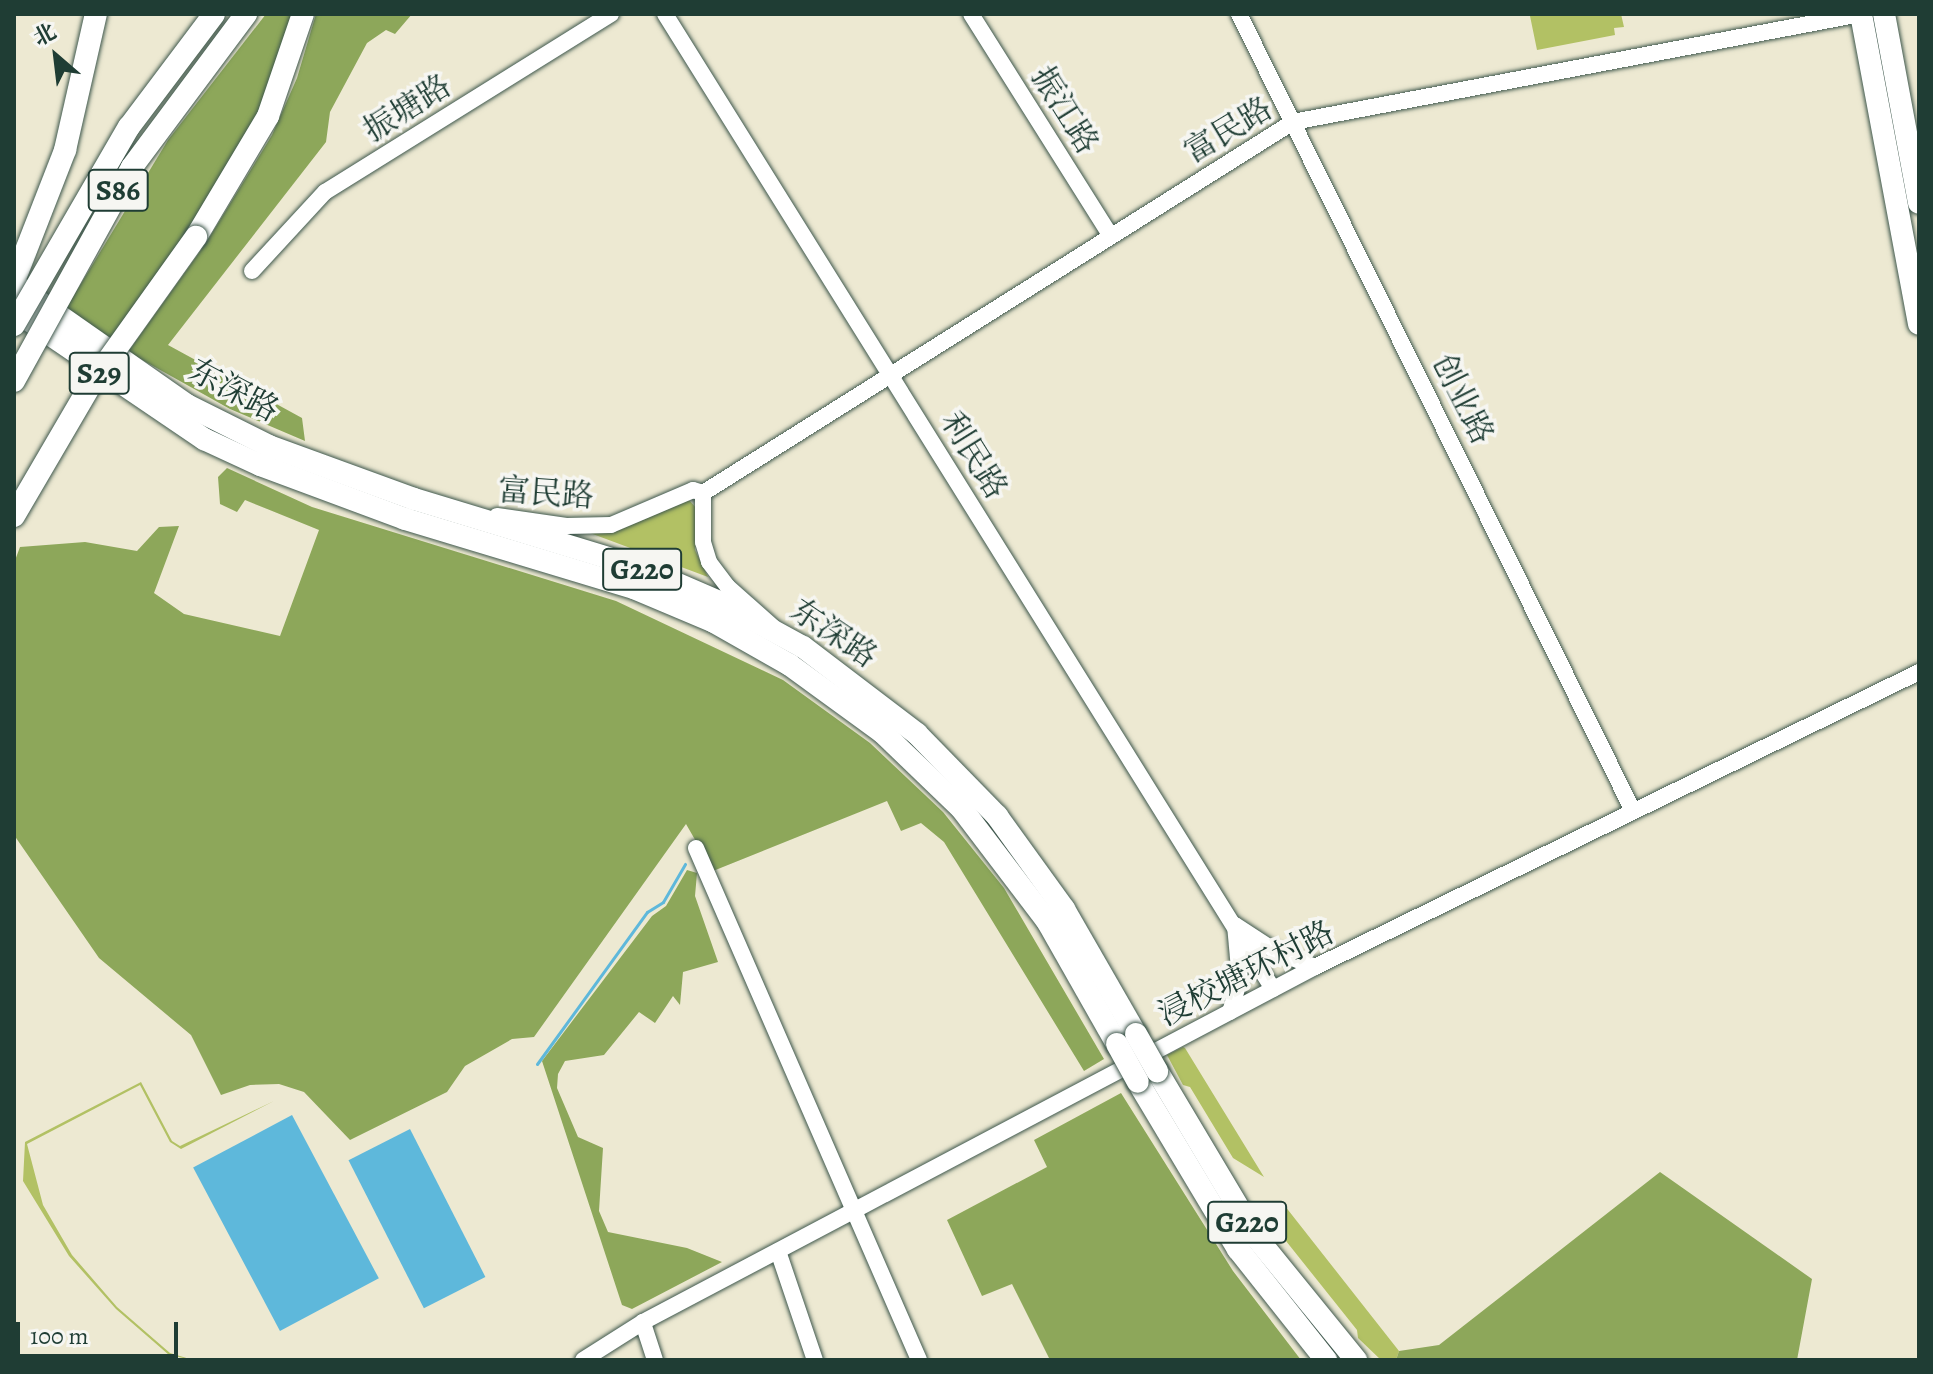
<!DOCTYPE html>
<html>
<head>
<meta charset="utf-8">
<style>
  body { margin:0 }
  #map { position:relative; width:1933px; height:1374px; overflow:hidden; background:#ede9d2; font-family:Alegreya,"Noto Serif SC",serif }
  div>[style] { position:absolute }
  .green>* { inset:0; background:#b2c164 }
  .forest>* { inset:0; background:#8da75a }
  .water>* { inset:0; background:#5eb8db; transform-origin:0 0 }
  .stream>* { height:3px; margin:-1.5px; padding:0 1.5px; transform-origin:1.5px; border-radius:1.5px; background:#5eb8db }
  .roads { filter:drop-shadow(0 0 2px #3e574c) drop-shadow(0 0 2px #3e574c) }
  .minor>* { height:16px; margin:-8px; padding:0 8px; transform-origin:8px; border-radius:8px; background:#fff }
  .highway>* { height:22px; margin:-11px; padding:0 11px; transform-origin:11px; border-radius:11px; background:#fff }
  .bridges { filter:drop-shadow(0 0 2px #3e574c) drop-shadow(0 0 2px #3e574c) }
  .highway-bridge>* { height:22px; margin:-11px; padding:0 11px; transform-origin:11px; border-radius:11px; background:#fff }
  span { translate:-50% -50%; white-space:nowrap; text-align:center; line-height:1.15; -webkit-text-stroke:7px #f6f6f2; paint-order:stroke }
  .shield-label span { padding:2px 6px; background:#f6f6f2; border:2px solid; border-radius:6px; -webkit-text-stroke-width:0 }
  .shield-label { font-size:30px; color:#1f3d34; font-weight:700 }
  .street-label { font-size:32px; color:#1f3d34 }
  .frame { position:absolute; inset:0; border:16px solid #1f3d34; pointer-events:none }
  .north { position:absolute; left:16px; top:16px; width:80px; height:80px; -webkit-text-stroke:6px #f6f6f2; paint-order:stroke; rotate:332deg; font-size:22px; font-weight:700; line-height:32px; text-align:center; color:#1f3d34 }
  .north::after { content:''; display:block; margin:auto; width:28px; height:36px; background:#1f3d34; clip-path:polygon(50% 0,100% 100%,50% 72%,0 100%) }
  .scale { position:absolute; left:16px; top:1322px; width:162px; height:36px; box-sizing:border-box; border:4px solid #1f3d34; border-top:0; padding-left:10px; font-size:24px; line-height:28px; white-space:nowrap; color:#1f3d34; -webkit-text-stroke:6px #f6f6f2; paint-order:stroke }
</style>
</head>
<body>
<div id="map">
  <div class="green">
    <div style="clip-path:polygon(1621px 14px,1624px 27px,1614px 28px,1615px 35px,1537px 50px,1530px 16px)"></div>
    <div style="clip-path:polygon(689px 500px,697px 509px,695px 550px,708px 577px,590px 533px,631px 525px)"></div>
    <div style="clip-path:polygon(1183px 1047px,1185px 1048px,1264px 1177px,1233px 1158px,1190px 1087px,1183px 1085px,1167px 1055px)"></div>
    <div style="clip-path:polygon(141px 1082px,172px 1141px,180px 1146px,274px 1101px,181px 1149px,170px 1142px,140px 1085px,27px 1144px,43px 1205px,72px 1255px,117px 1307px,170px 1353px,193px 1360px,169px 1355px,116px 1309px,69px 1256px,23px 1181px,25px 1142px)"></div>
    <div style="clip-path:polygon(1281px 1201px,1399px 1351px,1396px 1360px,1381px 1360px,1358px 1338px,1357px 1330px,1286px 1241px,1277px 1221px)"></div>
  </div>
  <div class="forest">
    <div style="clip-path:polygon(266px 14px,294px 14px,273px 83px,227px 174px,110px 340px,65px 310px,168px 140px)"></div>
    <div style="clip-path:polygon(316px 14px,412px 14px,395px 34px,386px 30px,367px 43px,330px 112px,326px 142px,168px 345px,302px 418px,305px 441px,230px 409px,128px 352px,206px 243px,272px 135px,297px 78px)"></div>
    <div style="clip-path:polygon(227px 468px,312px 507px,616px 601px,783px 680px,870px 743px,943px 812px,1004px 888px,1104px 1059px,1084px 1071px,944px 842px,921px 823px,901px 831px,887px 801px,713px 871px,686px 824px,534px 1037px,512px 1039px,465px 1066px,447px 1092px,350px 1140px,304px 1092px,279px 1084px,250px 1085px,221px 1095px,191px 1035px,99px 958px,14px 835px,14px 563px,20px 547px,85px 542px,137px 551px,159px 527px,179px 526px,154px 593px,184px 614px,280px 636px,319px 530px,245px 500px,237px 512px,220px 504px,218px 477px)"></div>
    <div style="clip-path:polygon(687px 870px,697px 873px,695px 896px,718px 962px,683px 972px,680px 1005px,673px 996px,655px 1023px,639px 1012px,604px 1055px,565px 1061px,558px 1074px,557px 1088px,578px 1137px,603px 1148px,599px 1211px,608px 1232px,687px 1248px,722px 1262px,632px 1309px,622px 1305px,542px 1061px,652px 916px,666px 906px)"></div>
    <div style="clip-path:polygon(1121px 1093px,1233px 1271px,1301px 1360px,1050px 1360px,1012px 1284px,982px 1296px,947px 1220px,1047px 1167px,1034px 1140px)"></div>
    <div style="clip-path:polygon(1660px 1172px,1812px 1279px,1797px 1360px,1396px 1360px,1399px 1351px,1439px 1345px)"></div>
  </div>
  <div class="water">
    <div style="left:292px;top:1115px;width:185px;height:112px;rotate:62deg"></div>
    <div style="left:410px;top:1129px;width:166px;height:69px;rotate:63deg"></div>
  </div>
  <div class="stream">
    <div style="left:537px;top:1064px;width:188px;rotate:-54.1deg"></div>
    <div style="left:647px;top:912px;width:19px;rotate:-32deg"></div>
    <div style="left:663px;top:902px;width:44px;rotate:-59.9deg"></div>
  </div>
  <div class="roads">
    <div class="minor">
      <div style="left:665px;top:14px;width:1149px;rotate:58.05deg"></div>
      <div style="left:971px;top:14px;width:262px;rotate:57.8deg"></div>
      <div style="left:1239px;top:14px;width:889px;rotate:63.69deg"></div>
      <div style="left:252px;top:271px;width:108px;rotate:-47.3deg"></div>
      <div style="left:325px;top:192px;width:337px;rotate:-31.9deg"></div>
      <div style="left:703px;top:493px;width:697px;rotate:-32.16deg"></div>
      <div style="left:1293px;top:122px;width:578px;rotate:-10.77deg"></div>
      <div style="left:497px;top:516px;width:70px;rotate:8.2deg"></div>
      <div style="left:566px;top:526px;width:45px;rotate:-1.3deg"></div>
      <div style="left:611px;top:525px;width:89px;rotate:-23.1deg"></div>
      <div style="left:693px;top:490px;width:10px;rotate:17deg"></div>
      <div style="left:703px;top:493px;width:49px;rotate:90deg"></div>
      <div style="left:703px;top:542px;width:21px;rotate:73deg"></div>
      <div style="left:709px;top:562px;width:31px;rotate:53deg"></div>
      <div style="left:728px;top:587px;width:59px;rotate:41.6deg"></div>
      <div style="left:696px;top:848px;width:558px;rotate:66.46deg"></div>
      <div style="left:1230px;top:1012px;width:34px;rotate:-73deg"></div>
      <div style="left:1240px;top:980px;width:55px;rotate:-95.2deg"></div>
      <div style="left:1235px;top:925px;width:48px;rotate:33deg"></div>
      <div style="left:1275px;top:951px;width:43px;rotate:21.8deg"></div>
      <div style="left:778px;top:1251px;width:115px;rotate:71.3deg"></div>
      <div style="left:583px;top:1360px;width:71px;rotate:-32.3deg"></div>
      <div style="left:655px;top:1360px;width:40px;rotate:-108deg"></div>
      <div style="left:643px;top:1322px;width:760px;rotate:-27.85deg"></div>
      <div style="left:1315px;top:967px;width:672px;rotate:-26.03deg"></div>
    </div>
    <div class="highway">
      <div style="left:1861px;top:14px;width:315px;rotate:79.4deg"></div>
      <div style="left:1884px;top:14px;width:192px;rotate:79.5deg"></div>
      <div style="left:196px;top:237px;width:141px;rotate:-59.2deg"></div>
      <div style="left:268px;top:116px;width:108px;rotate:-71.1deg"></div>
      <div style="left:14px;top:281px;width:141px;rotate:-68.7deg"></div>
      <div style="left:65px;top:150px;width:139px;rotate:-77.2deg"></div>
      <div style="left:14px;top:284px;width:211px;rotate:35deg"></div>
      <div style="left:187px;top:405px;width:92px;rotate:26.6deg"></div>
      <div style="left:269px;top:446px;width:154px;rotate:20.1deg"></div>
      <div style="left:414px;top:499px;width:237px;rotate:16.9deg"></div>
      <div style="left:641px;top:568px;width:90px;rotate:23.4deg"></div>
      <div style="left:724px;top:604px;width:90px;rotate:28.6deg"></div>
      <div style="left:803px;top:647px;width:143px;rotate:37.3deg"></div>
      <div style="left:917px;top:734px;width:115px;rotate:45.7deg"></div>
      <div style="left:997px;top:816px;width:115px;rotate:54.2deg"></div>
      <div style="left:1064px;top:909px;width:144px;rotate:60.1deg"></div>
      <div style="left:14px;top:310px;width:230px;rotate:34.2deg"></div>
      <div style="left:204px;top:439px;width:62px;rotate:24.9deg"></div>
      <div style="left:260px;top:465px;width:155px;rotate:20.4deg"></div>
      <div style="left:405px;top:519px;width:239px;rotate:16.8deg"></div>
      <div style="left:634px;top:588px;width:87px;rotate:23deg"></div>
      <div style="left:714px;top:622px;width:87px;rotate:29.5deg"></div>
      <div style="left:790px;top:665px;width:114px;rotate:36.1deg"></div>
      <div style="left:882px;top:732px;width:111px;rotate:43.9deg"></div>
      <div style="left:962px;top:809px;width:141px;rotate:52.8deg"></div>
      <div style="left:1047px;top:921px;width:142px;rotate:60.4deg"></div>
      <div style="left:1157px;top:1071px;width:193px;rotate:59.2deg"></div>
      <div style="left:1256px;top:1237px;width:159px;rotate:50.9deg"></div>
      <div style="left:1138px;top:1082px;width:195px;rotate:59.1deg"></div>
      <div style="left:1238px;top:1249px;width:142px;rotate:51.6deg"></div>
    </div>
  </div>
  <div class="bridges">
    <div class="highway-bridge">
      <div style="left:14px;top:325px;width:229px;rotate:-59.9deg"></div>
      <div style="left:129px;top:127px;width:141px;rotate:-53deg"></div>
      <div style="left:14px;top:381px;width:244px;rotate:-61.1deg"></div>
      <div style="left:132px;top:167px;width:191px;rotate:-53.3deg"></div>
      <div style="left:14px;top:516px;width:153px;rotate:-59.7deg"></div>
      <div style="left:91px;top:384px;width:181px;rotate:-54.5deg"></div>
      <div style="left:1136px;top:1034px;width:43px;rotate:60.4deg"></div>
      <div style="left:1117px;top:1044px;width:43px;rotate:61.1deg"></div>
    </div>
  </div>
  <div class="shield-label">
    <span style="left:118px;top:190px">S86</span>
    <span style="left:99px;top:373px">S29</span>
    <span style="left:642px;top:569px">G220</span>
    <span style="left:1247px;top:1222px">G220</span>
  </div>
  <div class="street-label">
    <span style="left:407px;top:108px;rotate:-32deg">振塘路</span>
    <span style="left:1065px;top:110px;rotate:58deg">振江路</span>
    <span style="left:1228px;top:130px;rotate:-31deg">富民路</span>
    <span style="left:234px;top:390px;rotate:28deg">东深路</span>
    <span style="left:1463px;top:399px;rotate:63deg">创业路</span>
    <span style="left:974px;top:455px;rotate:58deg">利民路</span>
    <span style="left:546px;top:493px;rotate:4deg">富民路</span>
    <span style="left:834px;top:633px;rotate:34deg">东深路</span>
    <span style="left:1246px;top:973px;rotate:-27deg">浸校塘环村路</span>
  </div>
  <div class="frame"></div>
  <div class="north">北</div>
  <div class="scale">100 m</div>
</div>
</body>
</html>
